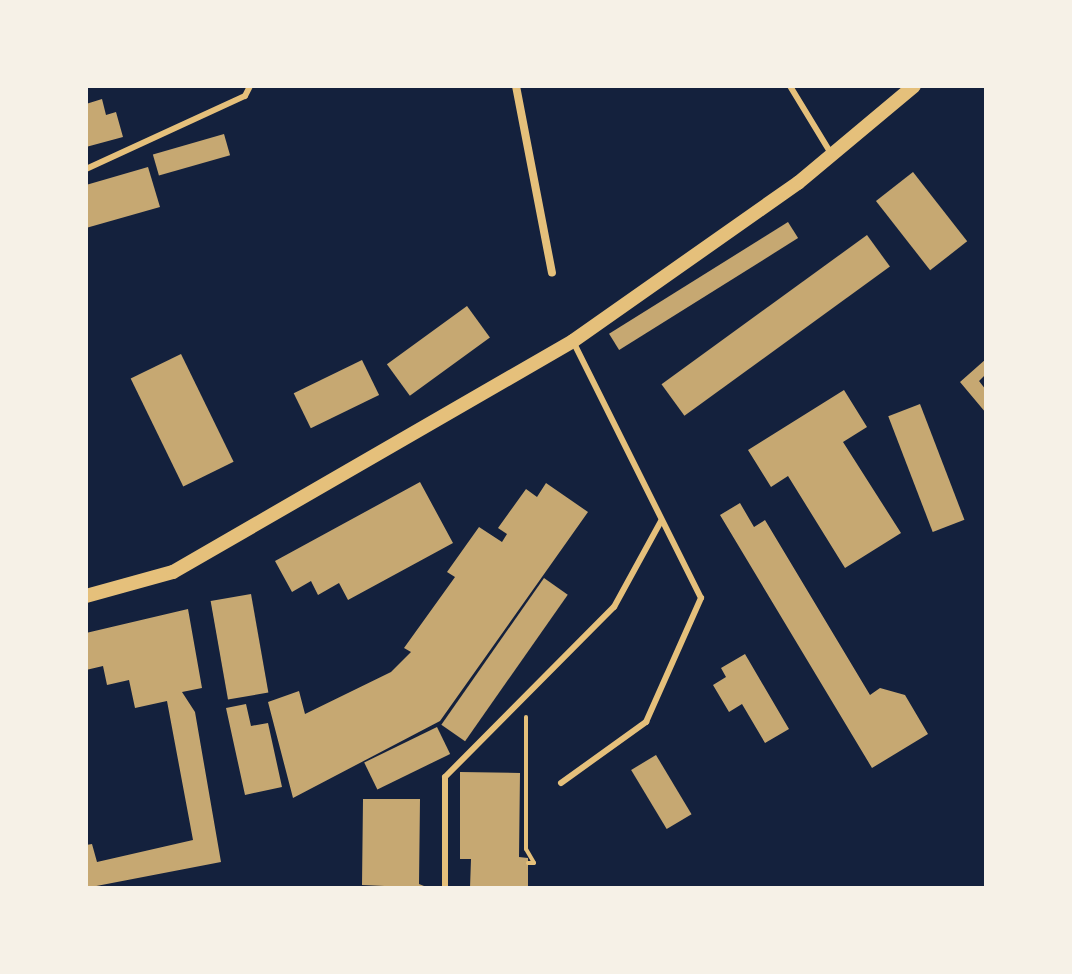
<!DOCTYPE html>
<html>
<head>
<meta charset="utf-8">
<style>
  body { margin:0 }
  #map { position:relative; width:1072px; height:974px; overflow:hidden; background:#14213d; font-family:"PT Sans",sans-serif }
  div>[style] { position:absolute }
  .building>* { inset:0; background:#c6a872; transform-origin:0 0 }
  .path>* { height:4px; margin:-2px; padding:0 2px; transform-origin:2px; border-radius:2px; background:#e5c07b }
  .service>* { height:6px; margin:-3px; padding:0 3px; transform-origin:3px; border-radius:3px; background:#e5c07b }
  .minor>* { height:8px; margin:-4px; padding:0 4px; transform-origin:4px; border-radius:4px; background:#e5c07b }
  .tertiary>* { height:14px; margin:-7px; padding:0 7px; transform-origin:7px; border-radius:7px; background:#e5c07b }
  span { translate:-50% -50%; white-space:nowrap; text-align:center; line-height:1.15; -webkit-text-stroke:8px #f6f1e7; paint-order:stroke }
  .frame { position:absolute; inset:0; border:88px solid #f6f1e7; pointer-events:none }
</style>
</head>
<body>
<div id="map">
  <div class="building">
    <div style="clip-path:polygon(102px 99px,106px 115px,116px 112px,123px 137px,86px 147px,86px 104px)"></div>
    <div style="left:224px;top:134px;width:22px;height:74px;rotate:74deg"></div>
    <div style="clip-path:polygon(148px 167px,160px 207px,86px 228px,86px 185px)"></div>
    <div style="left:913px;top:172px;width:88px;height:47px;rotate:52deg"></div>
    <div style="left:788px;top:222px;width:19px;height:211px;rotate:58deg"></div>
    <div style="left:867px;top:235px;width:39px;height:254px;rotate:54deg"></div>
    <div style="left:467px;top:306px;width:39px;height:99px;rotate:54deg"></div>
    <div style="left:181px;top:354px;width:120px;height:56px;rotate:64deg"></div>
    <div style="clip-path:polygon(986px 359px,986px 374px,979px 381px,986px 390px,986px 413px,960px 382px)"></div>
    <div style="left:362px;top:360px;width:39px;height:76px;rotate:64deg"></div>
    <div style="clip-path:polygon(844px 390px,867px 427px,843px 442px,901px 533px,845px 568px,788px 476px,771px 487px,748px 450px)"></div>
    <div style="left:920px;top:404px;width:124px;height:34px;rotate:69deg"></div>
    <div style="clip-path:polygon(420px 482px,453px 543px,348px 600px,339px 583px,318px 595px,311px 581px,292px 592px,275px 561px)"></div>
    <div style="clip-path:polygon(546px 483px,588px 512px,440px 721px,293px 798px,268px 702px,299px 691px,305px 714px,391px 672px,411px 652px,404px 648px,455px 577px,447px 572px,479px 527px,502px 542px,507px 534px,498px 528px,526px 489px,537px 497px)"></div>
    <div style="clip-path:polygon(740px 503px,754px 527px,765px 520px,870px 695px,880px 688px,905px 695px,928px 734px,872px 768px,720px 515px)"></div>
    <div style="left:544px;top:578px;width:29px;height:179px;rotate:35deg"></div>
    <div style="left:251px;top:594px;width:100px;height:41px;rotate:80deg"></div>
    <div style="clip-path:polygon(188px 609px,202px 688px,182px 692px,195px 712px,221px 862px,86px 888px,86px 845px,92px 844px,97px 862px,193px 840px,167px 701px,135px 708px,129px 680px,107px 685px,103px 666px,86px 670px,86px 633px)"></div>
    <div style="clip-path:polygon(745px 654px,789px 729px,765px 743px,742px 704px,729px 712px,713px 685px,726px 677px,721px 668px)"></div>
    <div style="clip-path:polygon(246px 704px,251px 726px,268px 723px,282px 787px,245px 795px,226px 708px)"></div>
    <div style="left:437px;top:727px;width:30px;height:81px;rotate:64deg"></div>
    <div style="left:656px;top:755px;width:69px;height:29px;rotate:59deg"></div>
    <div style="clip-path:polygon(460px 772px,520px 773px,519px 857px,528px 858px,528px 888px,470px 888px,471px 859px,460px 859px)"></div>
    <div style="clip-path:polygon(363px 799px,420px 799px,419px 884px,429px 888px,362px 885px)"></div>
  </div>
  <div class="path">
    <div style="left:526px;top:717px;width:132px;rotate:90deg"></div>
    <div style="left:526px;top:849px;width:16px;rotate:60deg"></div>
    <div style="left:534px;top:863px;width:6px;rotate:180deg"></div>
  </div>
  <div class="service">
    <div style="left:790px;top:86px;width:81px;rotate:58.7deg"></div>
    <div style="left:86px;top:169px;width:175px;rotate:-24.7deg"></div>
    <div style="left:245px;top:96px;width:11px;rotate:-63deg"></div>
    <div style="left:561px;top:783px;width:105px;rotate:-35.7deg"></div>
    <div style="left:646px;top:722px;width:136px;rotate:-66.1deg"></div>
    <div style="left:701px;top:598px;width:287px;rotate:-116.5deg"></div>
    <div style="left:445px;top:888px;width:111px;rotate:-90deg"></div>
    <div style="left:445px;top:777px;width:240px;rotate:-45.2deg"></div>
    <div style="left:614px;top:607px;width:98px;rotate:-61.3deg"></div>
  </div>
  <div class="minor">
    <div style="left:516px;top:86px;width:190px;rotate:79.1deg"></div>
  </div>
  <div class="tertiary">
    <div style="left:86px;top:596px;width:90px;rotate:-15.4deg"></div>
    <div style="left:173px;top:572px;width:462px;rotate:-30deg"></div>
    <div style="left:573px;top:341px;width:275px;rotate:-35.1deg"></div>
    <div style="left:798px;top:183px;width:151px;rotate:-39.9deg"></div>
  </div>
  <div class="frame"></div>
</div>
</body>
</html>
